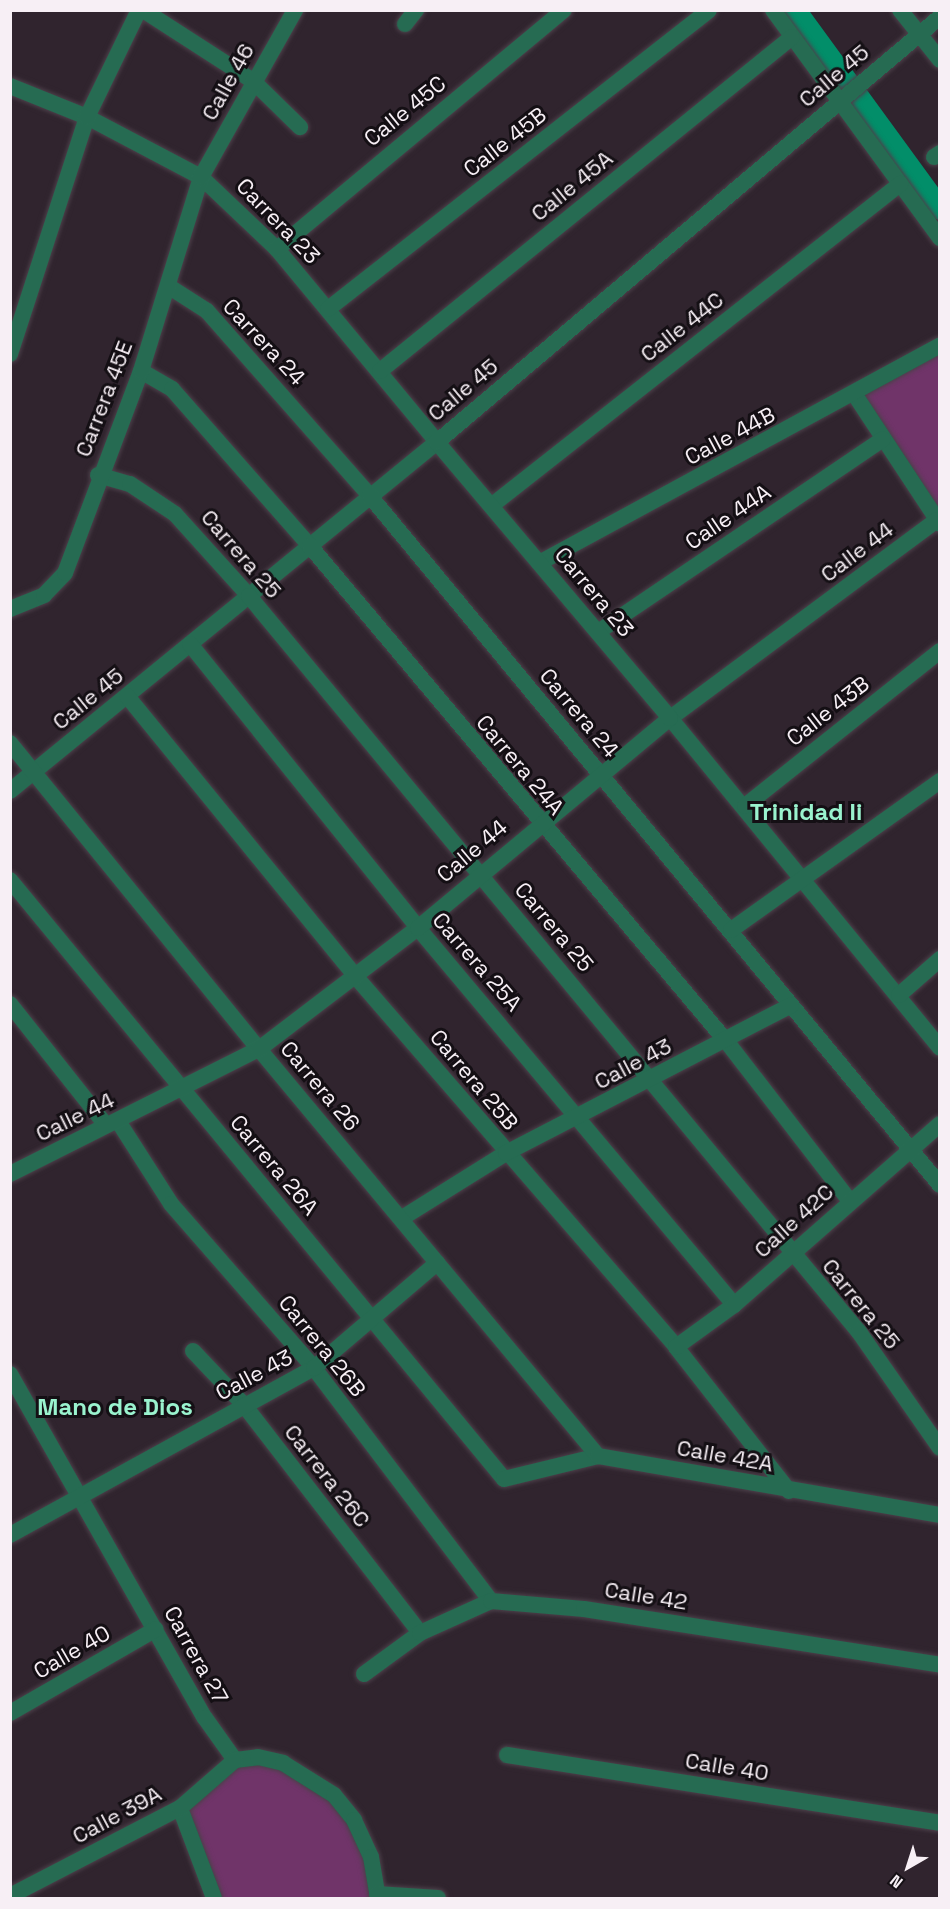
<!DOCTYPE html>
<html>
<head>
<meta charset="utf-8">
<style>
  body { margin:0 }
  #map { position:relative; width:950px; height:1909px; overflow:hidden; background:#30242e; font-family:"Space Grotesk",sans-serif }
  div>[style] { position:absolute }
  .green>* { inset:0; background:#703469 }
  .canal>* { height:22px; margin:-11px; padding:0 11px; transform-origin:11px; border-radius:11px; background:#028e69 }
  .roads { filter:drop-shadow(0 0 2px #4c404a) drop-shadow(0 0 2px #4c404a) }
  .minor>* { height:16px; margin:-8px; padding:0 8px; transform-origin:8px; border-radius:8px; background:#266b52 }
  .tertiary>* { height:16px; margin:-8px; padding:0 8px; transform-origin:8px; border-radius:8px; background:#266b52 }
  span { translate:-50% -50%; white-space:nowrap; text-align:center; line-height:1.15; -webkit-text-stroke:6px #140f14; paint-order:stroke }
  .street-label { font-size:22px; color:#f7eff5 }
  .neighbourhood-label { font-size:24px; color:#9af3ce; font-weight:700 }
  .frame { position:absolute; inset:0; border:12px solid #f7eff5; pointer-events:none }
  .north { position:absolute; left:878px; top:1837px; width:60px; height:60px; -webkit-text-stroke:4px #140f14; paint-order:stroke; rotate:219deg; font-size:16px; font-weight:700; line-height:24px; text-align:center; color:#f7eff5 }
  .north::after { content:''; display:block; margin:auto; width:21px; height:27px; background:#f7eff5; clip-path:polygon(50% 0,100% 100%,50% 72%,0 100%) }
</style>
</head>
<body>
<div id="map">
  <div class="green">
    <div style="clip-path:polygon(939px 345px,939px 524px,855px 395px)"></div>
    <div style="clip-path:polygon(235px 1760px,283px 1763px,354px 1820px,378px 1898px,214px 1898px,180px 1808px)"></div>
  </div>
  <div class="canal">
    <div style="left:795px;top:10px;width:246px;rotate:53.9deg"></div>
  </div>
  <div class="roads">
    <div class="minor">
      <div style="left:143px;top:10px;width:131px;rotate:32.8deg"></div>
      <div style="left:253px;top:81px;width:66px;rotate:44.4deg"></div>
      <div style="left:773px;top:10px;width:283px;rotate:53.8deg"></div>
      <div style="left:900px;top:10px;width:64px;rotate:51.3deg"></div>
      <div style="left:405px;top:24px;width:18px;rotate:-52deg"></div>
      <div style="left:10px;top:86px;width:83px;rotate:21.9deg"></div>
      <div style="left:87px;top:117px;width:129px;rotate:27.8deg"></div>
      <div style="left:201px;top:177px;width:105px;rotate:43.5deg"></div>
      <div style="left:277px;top:249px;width:251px;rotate:50.3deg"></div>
      <div style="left:437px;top:442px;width:551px;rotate:140.74deg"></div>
      <div style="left:934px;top:157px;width:7px;rotate:-34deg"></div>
      <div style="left:277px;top:249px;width:373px;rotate:-39.8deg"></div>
      <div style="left:168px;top:286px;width:46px;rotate:32.7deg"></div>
      <div style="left:207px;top:311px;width:247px;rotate:48.6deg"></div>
      <div style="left:370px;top:496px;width:894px;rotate:50.4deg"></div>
      <div style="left:328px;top:309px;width:484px;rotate:-38.1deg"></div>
      <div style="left:10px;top:354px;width:249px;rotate:-72deg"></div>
      <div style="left:87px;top:117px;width:119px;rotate:-64.1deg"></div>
      <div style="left:141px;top:371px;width:36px;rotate:30deg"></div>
      <div style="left:172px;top:389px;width:209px;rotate:48.7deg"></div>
      <div style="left:310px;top:546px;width:648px;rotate:49.95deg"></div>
      <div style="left:727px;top:1042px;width:201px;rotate:52.3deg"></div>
      <div style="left:380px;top:371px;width:530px;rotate:-39.03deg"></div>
      <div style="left:855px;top:395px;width:154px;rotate:56.6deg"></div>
      <div style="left:98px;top:475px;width:33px;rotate:16deg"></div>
      <div style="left:130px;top:484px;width:54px;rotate:33.7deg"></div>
      <div style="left:175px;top:514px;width:110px;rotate:47.9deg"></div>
      <div style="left:249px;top:596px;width:956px;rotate:50.35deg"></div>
      <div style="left:859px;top:1332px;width:141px;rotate:55.1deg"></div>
      <div style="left:491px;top:506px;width:521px;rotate:-38.21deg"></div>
      <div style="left:937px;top:520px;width:332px;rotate:143.4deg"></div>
      <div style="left:670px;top:718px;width:426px;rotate:50.7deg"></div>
      <div style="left:539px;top:563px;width:456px;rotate:-28.5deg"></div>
      <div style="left:10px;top:609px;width:37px;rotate:-22deg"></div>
      <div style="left:44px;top:595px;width:30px;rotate:-46deg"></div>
      <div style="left:65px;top:573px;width:216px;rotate:-69.4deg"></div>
      <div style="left:141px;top:371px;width:203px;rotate:-72.8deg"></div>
      <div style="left:201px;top:177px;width:192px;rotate:-60.6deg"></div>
      <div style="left:598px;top:632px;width:344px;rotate:-34.1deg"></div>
      <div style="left:190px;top:644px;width:364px;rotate:51.2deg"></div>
      <div style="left:418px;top:928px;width:492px;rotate:50deg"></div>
      <div style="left:127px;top:696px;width:362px;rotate:50.8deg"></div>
      <div style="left:356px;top:977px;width:489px;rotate:49.1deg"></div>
      <div style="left:676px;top:1347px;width:183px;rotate:51.9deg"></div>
      <div style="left:10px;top:743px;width:395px;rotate:50.9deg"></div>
      <div style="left:745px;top:806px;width:249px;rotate:-38.5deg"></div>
      <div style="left:10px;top:880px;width:776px;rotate:50.49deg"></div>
      <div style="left:504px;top:1479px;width:97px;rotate:-13.7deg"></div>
      <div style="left:731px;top:930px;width:257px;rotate:-35.5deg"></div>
      <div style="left:899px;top:995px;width:55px;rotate:-41.3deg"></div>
      <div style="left:10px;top:1004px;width:154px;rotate:51.6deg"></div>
      <div style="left:118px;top:1121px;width:98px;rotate:57.4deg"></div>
      <div style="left:171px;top:1204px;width:218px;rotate:48.9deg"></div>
      <div style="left:314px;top:1368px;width:293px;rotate:52.8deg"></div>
      <div style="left:402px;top:1218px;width:123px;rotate:-32deg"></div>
      <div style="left:506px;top:1153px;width:321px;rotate:-27.4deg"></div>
      <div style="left:676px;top:1347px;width:72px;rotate:-35.9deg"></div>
      <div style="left:734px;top:1305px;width:274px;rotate:-41.3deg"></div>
      <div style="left:193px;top:1351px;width:74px;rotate:46.6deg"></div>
      <div style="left:244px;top:1405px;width:288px;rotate:52.3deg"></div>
      <div style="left:10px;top:1374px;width:395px;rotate:60.5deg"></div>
      <div style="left:205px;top:1718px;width:52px;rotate:54.5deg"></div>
      <div style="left:235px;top:1760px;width:23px;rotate:-7deg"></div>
      <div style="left:258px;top:1757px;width:26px;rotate:13deg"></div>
      <div style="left:283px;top:1763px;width:60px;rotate:32.1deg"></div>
      <div style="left:334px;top:1795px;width:32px;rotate:51deg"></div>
      <div style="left:354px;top:1820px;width:41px;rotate:65.3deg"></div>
      <div style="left:371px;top:1857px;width:42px;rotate:80.3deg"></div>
      <div style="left:10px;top:1535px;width:347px;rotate:-28.8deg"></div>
      <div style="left:314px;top:1368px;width:162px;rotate:-40.5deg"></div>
      <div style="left:364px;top:1674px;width:69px;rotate:-36.2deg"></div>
      <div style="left:420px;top:1633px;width:78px;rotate:-24.3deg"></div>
      <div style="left:491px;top:1601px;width:93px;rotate:4.9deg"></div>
      <div style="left:584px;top:1609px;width:360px;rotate:8.9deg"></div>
      <div style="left:10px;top:1713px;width:168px;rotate:-29.9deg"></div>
      <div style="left:507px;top:1755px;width:438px;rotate:8.9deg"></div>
      <div style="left:180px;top:1808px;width:96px;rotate:69.3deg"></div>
      <div style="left:377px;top:1894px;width:61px;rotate:3.8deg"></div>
      <div style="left:10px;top:1896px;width:191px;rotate:-27.4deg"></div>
      <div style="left:180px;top:1808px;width:73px;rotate:-41.1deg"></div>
    </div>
    <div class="tertiary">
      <div style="left:259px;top:1049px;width:530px;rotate:50.21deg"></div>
      <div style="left:598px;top:1456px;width:347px;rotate:9.8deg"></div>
      <div style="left:10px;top:1174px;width:279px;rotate:-26.7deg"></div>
      <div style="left:259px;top:1049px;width:200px;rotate:-37.3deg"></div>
      <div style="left:418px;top:928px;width:328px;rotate:-39.8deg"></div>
      <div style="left:670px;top:718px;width:361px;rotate:-130.2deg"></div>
      <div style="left:437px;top:442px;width:659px;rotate:-40.2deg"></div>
    </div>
  </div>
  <div class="street-label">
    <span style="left:834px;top:76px;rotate:-40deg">Calle 45</span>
    <span style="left:228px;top:82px;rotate:-61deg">Calle 46</span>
    <span style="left:405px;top:111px;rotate:-39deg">Calle 45C</span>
    <span style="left:505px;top:142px;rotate:-38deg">Calle 45B</span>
    <span style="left:572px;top:186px;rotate:-39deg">Calle 45A</span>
    <span style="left:278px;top:221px;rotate:46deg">Carrera 23</span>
    <span style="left:682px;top:327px;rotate:-38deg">Calle 44C</span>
    <span style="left:264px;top:342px;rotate:47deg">Carrera 24</span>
    <span style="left:463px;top:390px;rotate:-40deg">Calle 45</span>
    <span style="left:104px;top:399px;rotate:-69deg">Carrera 45E</span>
    <span style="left:730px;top:436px;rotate:-28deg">Calle 44B</span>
    <span style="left:728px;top:517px;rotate:-34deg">Calle 44A</span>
    <span style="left:857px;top:552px;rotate:-37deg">Calle 44</span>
    <span style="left:241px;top:554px;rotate:49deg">Carrera 25</span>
    <span style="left:594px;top:592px;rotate:50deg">Carrera 23</span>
    <span style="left:88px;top:699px;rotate:-39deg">Calle 45</span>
    <span style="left:828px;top:711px;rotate:-38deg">Calle 43B</span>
    <span style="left:579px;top:713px;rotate:50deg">Carrera 24</span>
    <span style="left:520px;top:765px;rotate:50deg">Carrera 24A</span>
    <span style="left:472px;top:851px;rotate:-40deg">Calle 44</span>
    <span style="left:554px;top:927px;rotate:50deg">Carrera 25</span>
    <span style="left:477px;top:962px;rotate:49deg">Carrera 25A</span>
    <span style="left:633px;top:1064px;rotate:-28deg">Calle 43</span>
    <span style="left:474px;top:1080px;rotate:50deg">Carrera 25B</span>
    <span style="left:320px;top:1086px;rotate:50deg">Carrera 26</span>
    <span style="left:75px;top:1117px;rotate:-26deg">Calle 44</span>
    <span style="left:274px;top:1165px;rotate:50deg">Carrera 26A</span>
    <span style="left:794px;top:1221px;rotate:-42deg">Calle 42C</span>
    <span style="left:861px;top:1304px;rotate:51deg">Carrera 25</span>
    <span style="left:322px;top:1346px;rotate:51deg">Carrera 26B</span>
    <span style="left:254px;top:1375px;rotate:-28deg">Calle 43</span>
    <span style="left:725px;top:1456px;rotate:10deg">Calle 42A</span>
    <span style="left:327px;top:1476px;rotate:52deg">Carrera 26C</span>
    <span style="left:646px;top:1596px;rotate:9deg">Calle 42</span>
    <span style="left:72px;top:1652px;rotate:-30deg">Calle 40</span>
    <span style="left:196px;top:1655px;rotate:61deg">Carrera 27</span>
    <span style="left:727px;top:1767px;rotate:9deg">Calle 40</span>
    <span style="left:117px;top:1815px;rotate:-28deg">Calle 39A</span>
  </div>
  <div class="neighbourhood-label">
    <span style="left:806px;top:812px">Trinidad Ii</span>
    <span style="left:115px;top:1407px">Mano de Dios</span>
  </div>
  <div class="frame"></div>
  <div class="north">N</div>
</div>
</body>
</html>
